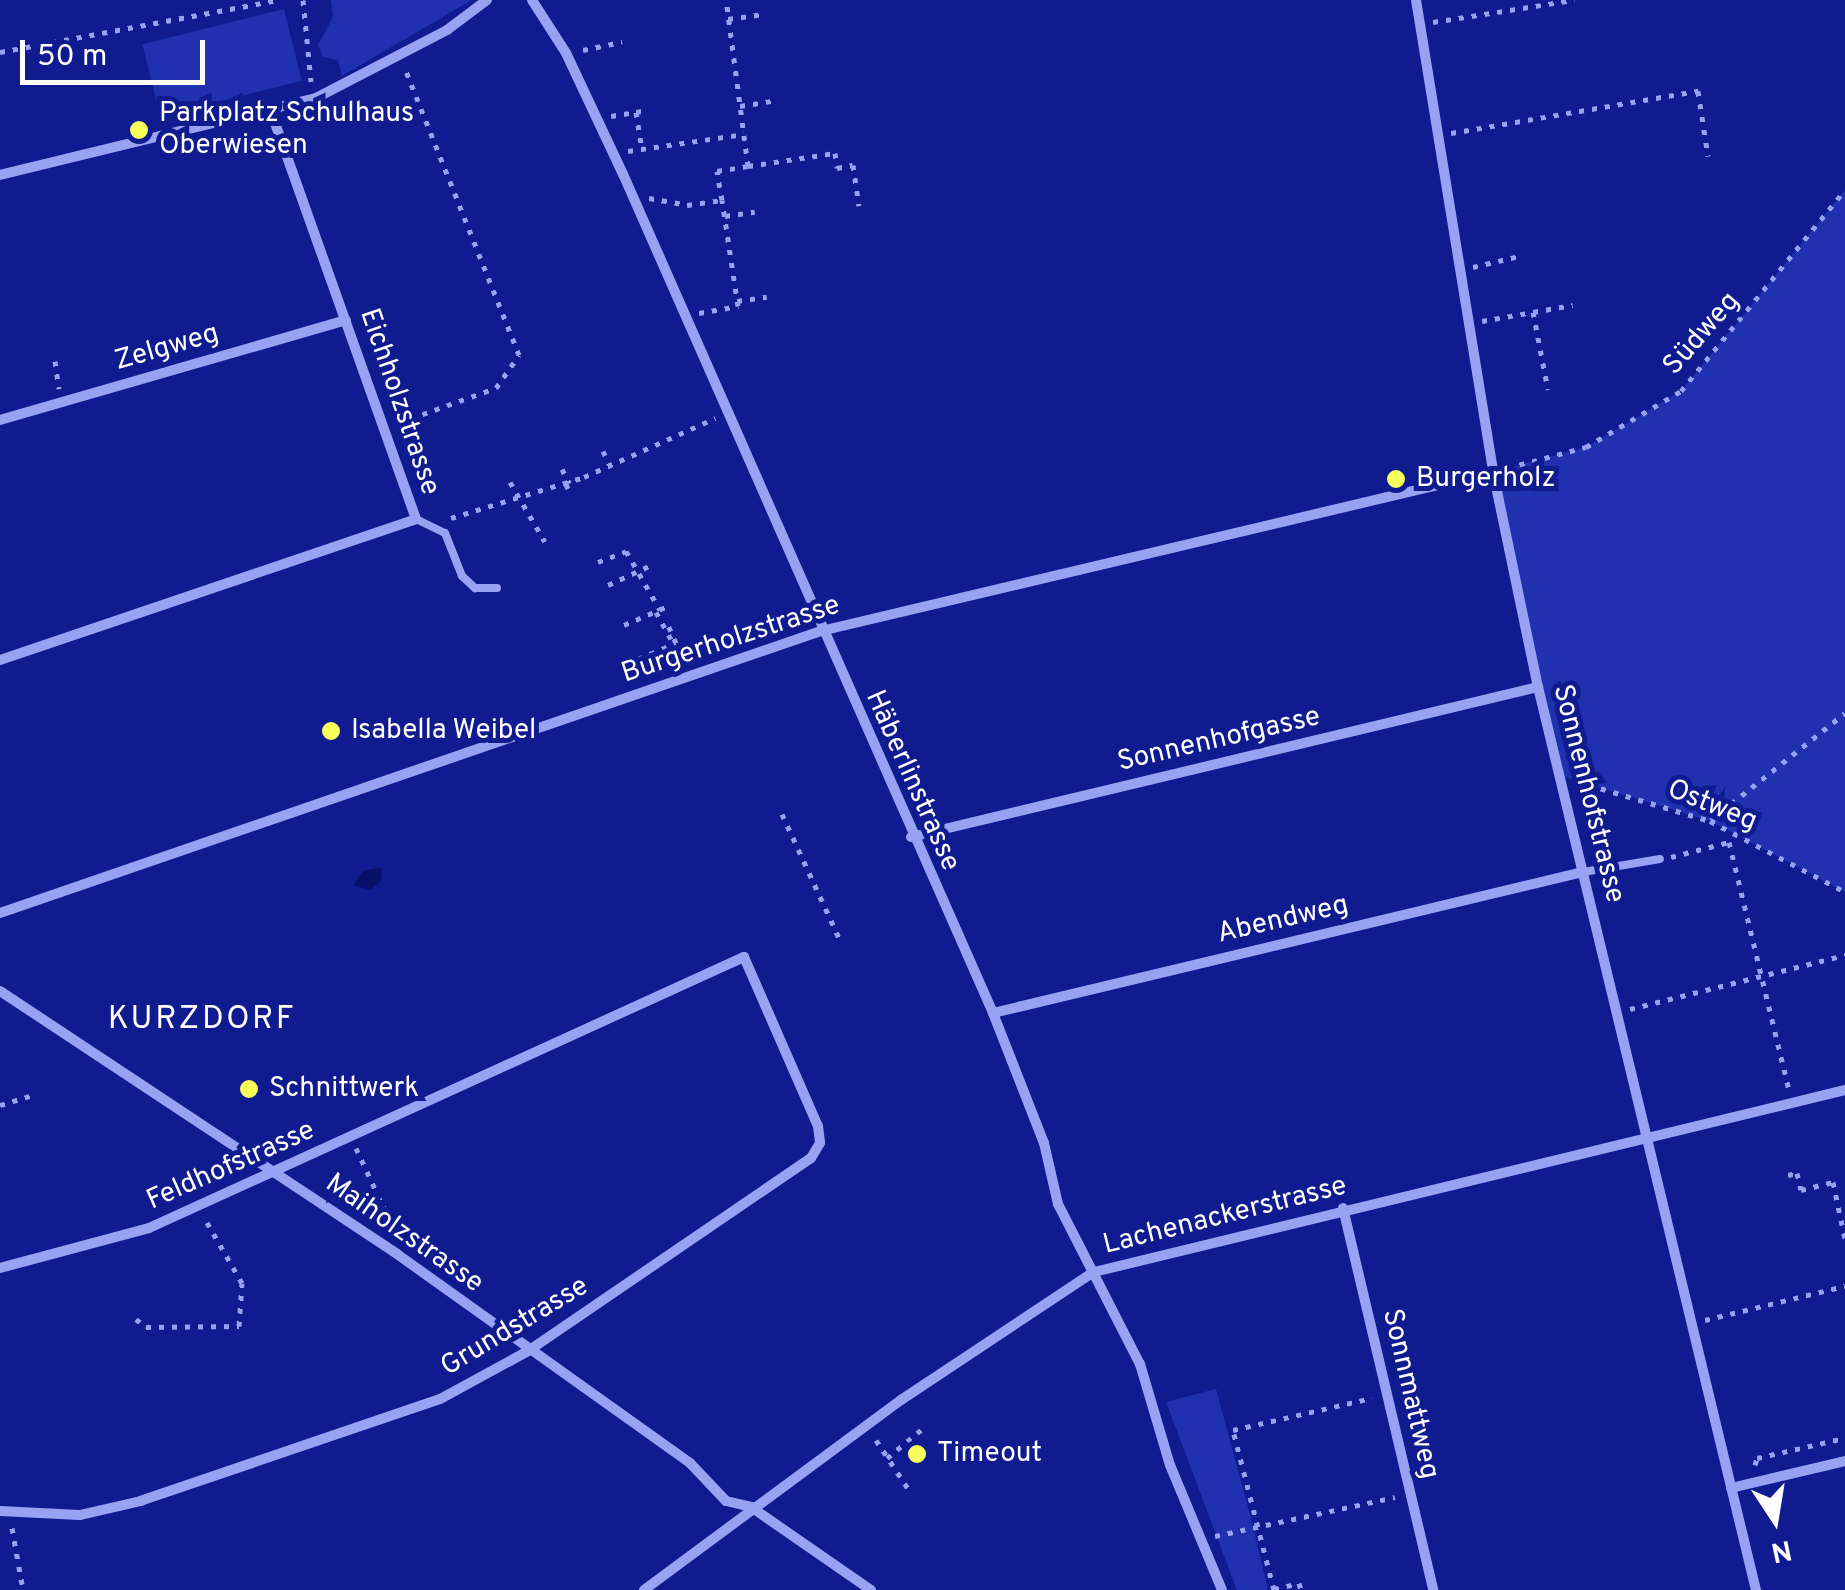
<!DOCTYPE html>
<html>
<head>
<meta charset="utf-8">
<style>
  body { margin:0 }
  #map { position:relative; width:1845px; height:1590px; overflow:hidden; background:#0f1b8f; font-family:Overpass,sans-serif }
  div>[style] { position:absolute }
  .green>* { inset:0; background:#2030af; transform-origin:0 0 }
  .water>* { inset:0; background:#08116a }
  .path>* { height:5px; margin-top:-2.5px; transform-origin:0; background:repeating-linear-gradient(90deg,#97a2f3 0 5px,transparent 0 13px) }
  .lane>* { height:8px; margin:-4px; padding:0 4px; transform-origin:4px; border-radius:4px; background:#97a2f3 }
  .street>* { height:10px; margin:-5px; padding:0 5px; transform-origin:5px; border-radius:5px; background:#97a2f3 }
  .dots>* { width:28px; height:28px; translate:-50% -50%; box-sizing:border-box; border:5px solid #0f1b8f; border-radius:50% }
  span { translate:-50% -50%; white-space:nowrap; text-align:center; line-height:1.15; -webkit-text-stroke:10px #0f1b8f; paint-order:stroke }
  .poi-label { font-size:28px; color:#fff }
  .left { translate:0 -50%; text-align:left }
  .street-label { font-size:28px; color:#fff }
  .quarter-label { font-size:32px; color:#fff; letter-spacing:2.5px }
  .north { position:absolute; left:1725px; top:1470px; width:100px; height:100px; -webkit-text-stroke:8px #0f1b8f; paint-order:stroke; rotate:168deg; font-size:28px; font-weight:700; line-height:40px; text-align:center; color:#fff }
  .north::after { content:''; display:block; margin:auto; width:35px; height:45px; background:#fff; clip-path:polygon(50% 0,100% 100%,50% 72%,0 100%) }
  .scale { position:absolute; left:20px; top:40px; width:185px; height:45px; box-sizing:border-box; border:5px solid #fff; border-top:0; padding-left:12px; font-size:30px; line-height:35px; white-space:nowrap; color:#fff; -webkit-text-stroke:8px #0f1b8f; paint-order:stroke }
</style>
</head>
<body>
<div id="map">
  <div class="green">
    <div style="clip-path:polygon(331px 0,469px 0,470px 1px,342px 76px,338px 60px,323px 57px,318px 45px,333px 17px)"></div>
    <div style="left:284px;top:9px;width:74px;height:146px;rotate:76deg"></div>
    <div style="clip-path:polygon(1845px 190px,1845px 892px,1710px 821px,1558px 775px,1493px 472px,1586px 447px,1681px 391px)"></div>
    <div style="clip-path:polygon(1216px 1389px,1252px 1522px,1268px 1590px,1237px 1590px,1166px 1402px)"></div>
  </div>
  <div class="water">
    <div style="clip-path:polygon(382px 867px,381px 881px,370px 890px,353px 885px,363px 871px)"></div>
  </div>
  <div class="path">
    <div style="left:303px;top:0;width:82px;rotate:84.4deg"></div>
    <div style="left:728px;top:19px;width:36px;rotate:-8deg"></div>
    <div style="left:1433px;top:22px;width:143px;rotate:-8.9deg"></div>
    <div style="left:583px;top:50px;width:40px;rotate:-12deg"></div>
    <div style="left:0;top:52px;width:282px;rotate:-10.6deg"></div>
    <div style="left:740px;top:106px;width:36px;rotate:-9deg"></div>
    <div style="left:636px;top:112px;width:13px;rotate:-9deg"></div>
    <div style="left:611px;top:116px;width:25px;rotate:-9deg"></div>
    <div style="left:636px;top:112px;width:37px;rotate:81deg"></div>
    <div style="left:1451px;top:133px;width:251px;rotate:-9.7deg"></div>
    <div style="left:1698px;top:91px;width:66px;rotate:81.3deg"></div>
    <div style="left:628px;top:151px;width:117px;rotate:-8.3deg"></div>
    <div style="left:748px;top:166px;width:88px;rotate:-8.5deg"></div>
    <div style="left:835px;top:153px;width:15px;rotate:82deg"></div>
    <div style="left:837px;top:168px;width:16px;rotate:-11deg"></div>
    <div style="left:853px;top:165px;width:41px;rotate:81.7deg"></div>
    <div style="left:649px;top:198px;width:39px;rotate:10deg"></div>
    <div style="left:687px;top:205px;width:35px;rotate:-8deg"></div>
    <div style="left:722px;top:200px;width:29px;rotate:-100deg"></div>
    <div style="left:717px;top:171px;width:31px;rotate:-9deg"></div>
    <div style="left:748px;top:166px;width:167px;rotate:-97.5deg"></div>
    <div style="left:725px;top:216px;width:30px;rotate:-8deg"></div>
    <div style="left:1473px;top:267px;width:47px;rotate:-13.4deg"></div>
    <div style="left:737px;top:301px;width:30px;rotate:-8deg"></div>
    <div style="left:1533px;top:312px;width:79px;rotate:79.1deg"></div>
    <div style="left:699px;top:313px;width:40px;rotate:-10deg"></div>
    <div style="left:738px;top:306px;width:107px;rotate:-98.6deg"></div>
    <div style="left:1482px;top:321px;width:92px;rotate:-10deg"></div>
    <div style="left:55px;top:361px;width:28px;rotate:82deg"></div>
    <div style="left:398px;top:423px;width:104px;rotate:-19.7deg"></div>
    <div style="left:496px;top:388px;width:40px;rotate:-55.1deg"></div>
    <div style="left:519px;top:355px;width:309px;rotate:-111.7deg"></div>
    <div style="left:603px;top:451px;width:14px;rotate:65deg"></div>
    <div style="left:1507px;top:468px;width:82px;rotate:-14.9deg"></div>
    <div style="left:1586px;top:447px;width:110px;rotate:-30.5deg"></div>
    <div style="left:1681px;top:391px;width:259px;rotate:-50.8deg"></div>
    <div style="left:562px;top:469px;width:16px;rotate:63deg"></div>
    <div style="left:510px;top:482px;width:69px;rotate:59.7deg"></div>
    <div style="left:566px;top:484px;width:12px;rotate:66deg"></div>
    <div style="left:451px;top:518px;width:139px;rotate:-17.1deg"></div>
    <div style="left:584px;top:477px;width:144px;rotate:-24.2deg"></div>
    <div style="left:598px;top:562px;width:30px;rotate:-21deg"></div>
    <div style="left:626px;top:551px;width:68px;rotate:60deg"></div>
    <div style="left:608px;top:585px;width:47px;rotate:-24.9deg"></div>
    <div style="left:656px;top:612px;width:33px;rotate:61deg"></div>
    <div style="left:624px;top:625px;width:48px;rotate:-23.4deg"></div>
    <div style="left:638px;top:659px;width:41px;rotate:-22.8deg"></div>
    <div style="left:676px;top:643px;width:24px;rotate:-114deg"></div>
    <div style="left:1576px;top:781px;width:140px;rotate:16.6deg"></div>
    <div style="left:1710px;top:821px;width:153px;rotate:27.7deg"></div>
    <div style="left:782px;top:814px;width:141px;rotate:65.3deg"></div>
    <div style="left:1711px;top:820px;width:171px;rotate:-38.6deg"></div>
    <div style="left:1671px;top:857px;width:60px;rotate:-14.5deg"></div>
    <div style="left:1729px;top:842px;width:255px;rotate:76.4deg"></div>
    <div style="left:1630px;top:1009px;width:222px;rotate:-14.1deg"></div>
    <div style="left:0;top:1105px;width:34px;rotate:-17deg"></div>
    <div style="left:356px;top:1148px;width:95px;rotate:65.1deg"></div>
    <div style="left:1788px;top:1175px;width:9px;rotate:-13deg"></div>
    <div style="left:1797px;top:1173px;width:17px;rotate:77deg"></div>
    <div style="left:1801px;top:1190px;width:33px;rotate:-14deg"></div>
    <div style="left:1833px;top:1182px;width:58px;rotate:78.1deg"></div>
    <div style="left:136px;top:1319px;width:13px;rotate:39deg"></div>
    <div style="left:146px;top:1327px;width:93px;rotate:-0.6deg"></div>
    <div style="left:239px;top:1326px;width:43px;rotate:-86deg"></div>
    <div style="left:242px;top:1283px;width:74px;rotate:-120deg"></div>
    <div style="left:1705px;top:1320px;width:144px;rotate:-13.7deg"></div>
    <div style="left:876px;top:1440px;width:64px;rotate:56.6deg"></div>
    <div style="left:887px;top:1458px;width:45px;rotate:-39.6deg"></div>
    <div style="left:1755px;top:1465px;width:7px;rotate:-74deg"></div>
    <div style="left:1757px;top:1458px;width:90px;rotate:-12.8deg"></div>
    <div style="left:12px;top:1528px;width:63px;rotate:79.9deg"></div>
    <div style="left:1215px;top:1536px;width:184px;rotate:-12.2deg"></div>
    <div style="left:1274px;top:1589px;width:26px;rotate:-13deg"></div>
    <div style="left:1299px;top:1583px;width:7px;rotate:74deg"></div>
    <div style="left:1274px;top:1590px;width:165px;rotate:-104.4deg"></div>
    <div style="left:1233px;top:1430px;width:143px;rotate:-13deg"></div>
  </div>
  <div class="lane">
    <div style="left:416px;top:519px;width:32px;rotate:26deg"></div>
    <div style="left:445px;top:533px;width:46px;rotate:68.4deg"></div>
    <div style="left:462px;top:576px;width:18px;rotate:43deg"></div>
    <div style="left:475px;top:588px;width:22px"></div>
    <div style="left:1583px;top:872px;width:78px;rotate:-9.6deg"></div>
  </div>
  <div class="street">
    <div style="left:532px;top:0;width:63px;rotate:57.3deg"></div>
    <div style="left:566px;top:53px;width:134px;rotate:64.8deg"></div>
    <div style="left:623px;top:174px;width:917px;rotate:66.2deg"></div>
    <div style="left:993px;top:1013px;width:140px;rotate:68.6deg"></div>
    <div style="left:1044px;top:1143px;width:63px;rotate:77.1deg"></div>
    <div style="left:1058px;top:1204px;width:180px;rotate:62.9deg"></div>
    <div style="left:1140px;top:1364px;width:105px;rotate:73.5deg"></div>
    <div style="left:1170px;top:1465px;width:135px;rotate:67.4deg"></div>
    <div style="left:1416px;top:0;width:478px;rotate:80.7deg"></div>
    <div style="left:1493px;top:472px;width:220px;rotate:78.2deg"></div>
    <div style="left:1538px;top:687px;width:929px;rotate:76.43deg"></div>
    <div style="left:0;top:175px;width:325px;rotate:-13.7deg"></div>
    <div style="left:316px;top:98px;width:148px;rotate:-27.4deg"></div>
    <div style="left:447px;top:30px;width:50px;rotate:-36.9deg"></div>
    <div style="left:0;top:420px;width:360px;rotate:-16.1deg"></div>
    <div style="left:0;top:660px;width:439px;rotate:-18.7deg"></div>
    <div style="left:416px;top:519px;width:432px;rotate:-109.6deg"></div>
    <div style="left:911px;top:837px;width:645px;rotate:-13.45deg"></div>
    <div style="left:0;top:913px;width:868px;rotate:-18.96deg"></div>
    <div style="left:821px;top:631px;width:691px;rotate:-13.31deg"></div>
    <div style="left:0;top:991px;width:476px;rotate:33.5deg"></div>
    <div style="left:397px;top:1254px;width:360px;rotate:35.5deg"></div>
    <div style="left:690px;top:1463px;width:52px;rotate:46.5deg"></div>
    <div style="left:726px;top:1501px;width:26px;rotate:13deg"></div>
    <div style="left:751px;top:1507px;width:146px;rotate:34.7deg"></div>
    <div style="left:993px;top:1013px;width:607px;rotate:-13.44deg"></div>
    <div style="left:1343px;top:1208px;width:392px;rotate:76.7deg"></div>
    <div style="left:0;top:1268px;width:154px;rotate:-15deg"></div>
    <div style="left:149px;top:1228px;width:654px;rotate:-24.49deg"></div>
    <div style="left:744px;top:957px;width:184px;rotate:66.4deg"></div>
    <div style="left:818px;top:1126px;width:17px;rotate:83deg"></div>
    <div style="left:820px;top:1143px;width:17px;rotate:121deg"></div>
    <div style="left:811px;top:1158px;width:340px;rotate:145.7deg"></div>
    <div style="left:530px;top:1350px;width:102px;rotate:151.4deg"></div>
    <div style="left:440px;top:1399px;width:316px;rotate:161.2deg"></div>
    <div style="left:141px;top:1501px;width:63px;rotate:167.1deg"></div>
    <div style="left:80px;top:1515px;width:80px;rotate:-177.1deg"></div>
    <div style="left:1731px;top:1488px;width:117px;rotate:-13.3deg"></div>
    <div style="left:644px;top:1590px;width:320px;rotate:-36.5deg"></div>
    <div style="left:901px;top:1400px;width:232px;rotate:-33.6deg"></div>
    <div style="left:1094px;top:1272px;width:773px;rotate:-13.62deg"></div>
  </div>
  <div class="dots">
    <div style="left:139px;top:130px;background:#f7ff5a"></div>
    <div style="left:1396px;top:479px;background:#f7ff5a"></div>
    <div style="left:331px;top:731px;background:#f7ff5a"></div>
    <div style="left:249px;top:1089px;background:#f7ff5a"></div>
    <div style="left:917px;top:1454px;background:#f7ff5a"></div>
  </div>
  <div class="poi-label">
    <span class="left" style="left:159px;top:130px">Parkplatz Schulhaus<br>Oberwiesen</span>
    <span class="left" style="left:1416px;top:479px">Burgerholz</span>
    <span class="left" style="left:351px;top:731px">Isabella Weibel</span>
    <span class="left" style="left:269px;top:1089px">Schnittwerk</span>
    <span class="left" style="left:937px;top:1454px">Timeout</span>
  </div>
  <div class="street-label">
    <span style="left:1702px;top:334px;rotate:-49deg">Südweg</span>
    <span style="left:167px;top:348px;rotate:-16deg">Zelgweg</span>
    <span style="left:399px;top:402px;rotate:71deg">Eichholzstrasse</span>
    <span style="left:731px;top:640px;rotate:-18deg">Burgerholzstrasse</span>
    <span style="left:1219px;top:740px;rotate:-13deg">Sonnenhofgasse</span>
    <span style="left:912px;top:781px;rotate:66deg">Häberlinstrasse</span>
    <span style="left:1588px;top:794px;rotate:76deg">Sonnenhofstrasse</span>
    <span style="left:1712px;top:806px;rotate:22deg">Ostweg</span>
    <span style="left:1283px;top:920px;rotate:-13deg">Abendweg</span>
    <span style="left:231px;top:1166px;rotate:-24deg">Feldhofstrasse</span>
    <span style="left:1225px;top:1216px;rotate:-14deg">Lachenackerstrasse</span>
    <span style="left:404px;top:1234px;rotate:35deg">Maiholzstrasse</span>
    <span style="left:515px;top:1327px;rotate:-31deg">Grundstrasse</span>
    <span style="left:1410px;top:1394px;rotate:77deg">Sonnmattweg</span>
  </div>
  <div class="quarter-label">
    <span style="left:202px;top:1020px">KURZDORF</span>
  </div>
  <div class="north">N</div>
  <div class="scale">50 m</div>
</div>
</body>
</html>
